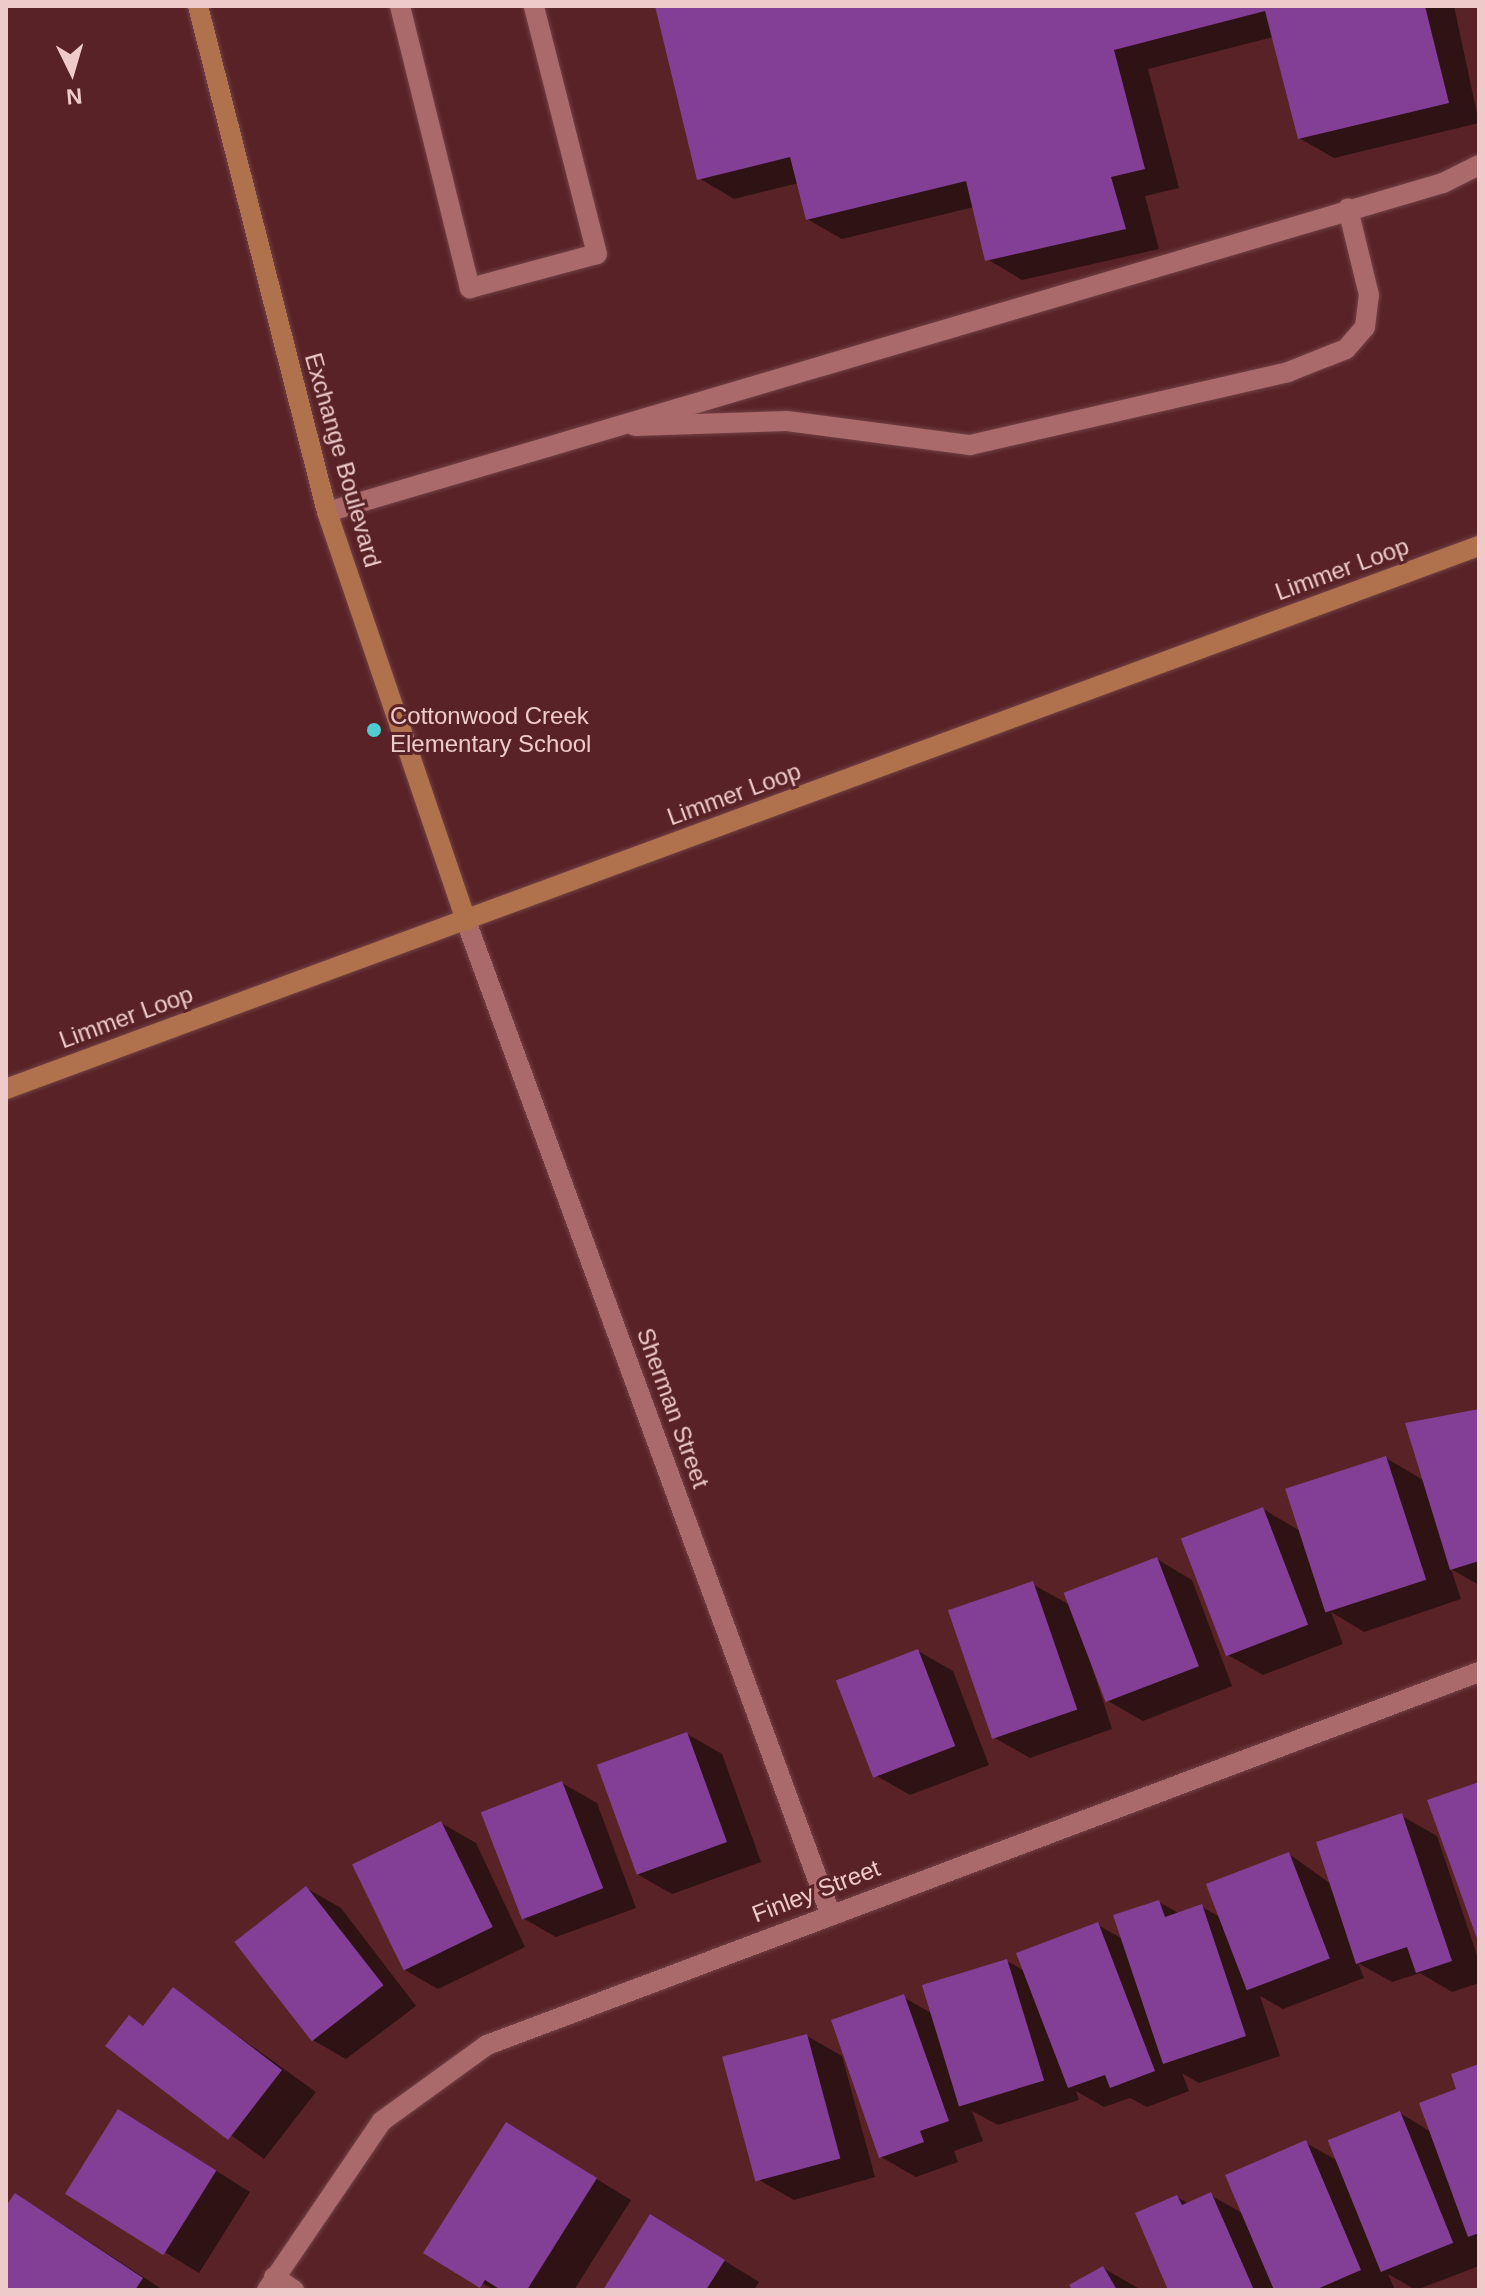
<!DOCTYPE html>
<html>
<head>
<meta charset="utf-8">
<style>
  body { margin:0 }
  #map { position:relative; width:1485px; height:2296px; overflow:hidden; background:#592226; font-family:Arial,sans-serif }
  div>[style] { position:absolute }
  .shadow>* { inset:0; background:#0007 }
  .building>* { inset:0; background:#833e96; transform-origin:0 0 }
  .roads { filter:drop-shadow(0 0 2px #714146) drop-shadow(0 0 2px #714146) }
  .lane>* { height:20px; margin:-10px; padding:0 10px; transform-origin:10px; border-radius:10px; background:#aa6a6b }
  .street>* { height:20px; margin:-10px; padding:0 10px; transform-origin:10px; border-radius:10px; background:#aa6a6b }
  .secondary>* { height:20px; margin:-10px; padding:0 10px; transform-origin:10px; border-radius:10px; background:#af724c }
  .dots>* { width:22px; height:22px; translate:-50% -50%; box-sizing:border-box; border:4px solid #592226; border-radius:50% }
  span { translate:-50% -50%; white-space:nowrap; text-align:center; line-height:1.15; -webkit-text-stroke:6px #592226; paint-order:stroke }
  .street-label { font-size:24px; color:#eecaca }
  .poi-label { font-size:24px; color:#eecaca }
  .left { translate:0 -50%; text-align:left }
  .frame { position:absolute; inset:0; border:8px solid #eecaca; pointer-events:none }
  .north { position:absolute; left:32px; top:32px; width:80px; height:80px; -webkit-text-stroke:6px #592226; paint-order:stroke; rotate:175deg; font-size:22px; font-weight:700; line-height:32px; text-align:center; color:#eecaca }
  .north::after { content:''; display:block; margin:auto; width:28px; height:36px; background:#eecaca; clip-path:polygon(50% 0,100% 100%,50% 72%,0 100%) }
</style>
</head>
<body>
<div id="map">
  <div class="shadow">
    <div style="clip-path:polygon(657px 6px,1454px 6px,1479px 123px,1334px 158px,1299px 138px,1273px 37px,1148px 69px,1179px 188px,1145px 196px,1159px 249px,1022px 280px,987px 259px,974px 207px,842px 239px,807px 219px,799px 183px,734px 199px,699px 178px)"></div>
    <div style="clip-path:polygon(1479px 1410px,1479px 1585px,1451px 1569px,1461px 1599px,1364px 1632px,1331px 1612px,1343px 1644px,1263px 1675px,1228px 1655px,1263px 1509px,1302px 1532px,1386px 1458px,1425px 1481px)"></div>
    <div style="clip-path:polygon(1157px 1559px,1192px 1580px,1232px 1686px,1143px 1721px,1108px 1701px,1078px 1623px,1112px 1729px,1030px 1758px,995px 1738px,1032px 1584px,1072px 1606px)"></div>
    <div style="clip-path:polygon(918px 1651px,953px 1671px,989px 1765px,910px 1795px,875px 1775px)"></div>
    <div style="clip-path:polygon(687px 1734px,722px 1754px,761px 1862px,672px 1894px,637px 1874px)"></div>
    <div style="clip-path:polygon(562px 1783px,597px 1803px,636px 1908px,556px 1937px,521px 1917px)"></div>
    <div style="clip-path:polygon(1402px 1816px,1437px 1836px,1479px 1961px,1479px 1983px,1452px 1992px,1420px 1973px,1392px 1982px,1358px 1963px,1364px 1978px,1283px 2009px,1260px 1996px,1280px 2056px,1199px 2083px,1182px 2073px,1189px 2091px,1147px 2107px,1130px 2098px,1104px 2107px,1076px 2091px,1079px 2100px,998px 2125px,972px 2111px,983px 2141px,954px 2151px,958px 2162px,916px 2177px,881px 2157px,903px 1997px,933px 2014px,1007px 1961px,1026px 1972px,1098px 1925px,1123px 1939px,1159px 1902px,1180px 1914px,1202px 1907px,1220px 1917px,1289px 1854px,1331px 1884px)"></div>
    <div style="clip-path:polygon(441px 1823px,476px 1843px,525px 1947px,438px 1989px,403px 1969px)"></div>
    <div style="clip-path:polygon(306px 1888px,341px 1908px,416px 2006px,346px 2059px,311px 2039px)"></div>
    <div style="clip-path:polygon(174px 1990px,316px 2092px,264px 2159px,108px 2045px,129px 2018px,145px 2027px)"></div>
    <div style="clip-path:polygon(807px 2036px,842px 2056px,875px 2177px,794px 2200px,759px 2180px)"></div>
    <div style="clip-path:polygon(1479px 2066px,1479px 2266px,1416px 2290px,1388px 2274px,1395px 2290px,1170px 2290px,1177px 2197px,1189px 2204px,1210px 2195px,1244px 2214px,1306px 2143px,1338px 2161px,1400px 2113px,1431px 2132px)"></div>
    <div style="clip-path:polygon(154px 2132px,250px 2192px,199px 2273px,68px 2193px)"></div>
    <div style="clip-path:polygon(541px 2145px,631px 2200px,574px 2290px,495px 2290px,461px 2272px)"></div>
    <div style="clip-path:polygon(15px 2196px,50px 2216px,163px 2290px,7px 2290px,6px 2210px)"></div>
    <div style="clip-path:polygon(686px 2237px,759px 2282px,754px 2290px,605px 2290px)"></div>
    <div style="clip-path:polygon(1103px 2268px,1138px 2288px,1139px 2290px,1075px 2290px)"></div>
  </div>
  <div class="building">
    <div style="clip-path:polygon(655px 6px,1425px 6px,1449px 103px,1298px 139px,1265px 11px,1114px 50px,1145px 169px,1111px 177px,1126px 229px,985px 261px,966px 181px,806px 220px,790px 157px,697px 180px)"></div>
    <div style="clip-path:polygon(1479px 1409px,1479px 1561px,1450px 1570px,1405px 1423px)"></div>
    <div style="left:1386px;top:1456px;width:130px;height:106px;rotate:72deg"></div>
    <div style="left:1263px;top:1507px;width:126px;height:88px;rotate:69deg"></div>
    <div style="left:1157px;top:1557px;width:117px;height:100px;rotate:69deg"></div>
    <div style="left:1033px;top:1581px;width:136px;height:90px;rotate:71deg"></div>
    <div style="left:918px;top:1649px;width:104px;height:88px;rotate:69deg"></div>
    <div style="left:687px;top:1732px;width:117px;height:96px;rotate:70deg"></div>
    <div style="left:562px;top:1781px;width:115px;height:87px;rotate:69deg"></div>
    <div style="clip-path:polygon(1479px 1782px,1479px 1944px,1427px 1800px)"></div>
    <div style="clip-path:polygon(1402px 1813px,1452px 1961px,1416px 1973px,1407px 1947px,1356px 1964px,1316px 1842px)"></div>
    <div style="left:441px;top:1821px;width:118px;height:99px;rotate:64deg"></div>
    <div style="left:1289px;top:1852px;width:114px;height:89px;rotate:69deg"></div>
    <div style="left:306px;top:1886px;width:126px;height:91px;rotate:52deg"></div>
    <div style="clip-path:polygon(1159px 1900px,1165px 1917px,1202px 1904px,1246px 2036px,1163px 2064px,1113px 1915px)"></div>
    <div style="clip-path:polygon(1098px 1922px,1155px 2071px,1110px 2088px,1105px 2075px,1068px 2088px,1016px 1953px)"></div>
    <div style="left:1007px;top:1959px;width:127px;height:89px;rotate:73deg"></div>
    <div style="clip-path:polygon(173px 1987px,282px 2070px,228px 2140px,105px 2046px,129px 2015px,143px 2026px)"></div>
    <div style="clip-path:polygon(904px 1994px,949px 2121px,920px 2131px,924px 2142px,879px 2158px,831px 2020px)"></div>
    <div style="left:807px;top:2034px;width:129px;height:88px;rotate:75deg"></div>
    <div style="clip-path:polygon(1479px 2064px,1479px 2233px,1468px 2237px,1419px 2103px,1456px 2089px,1451px 2074px)"></div>
    <div style="left:118px;top:2109px;width:116px;height:100px;rotate:32deg"></div>
    <div style="left:1400px;top:2111px;width:142px;height:78px;rotate:68deg"></div>
    <div style="clip-path:polygon(506px 2122px,597px 2178px,527px 2290px,501px 2290px,485px 2280px,480px 2288px,423px 2253px)"></div>
    <div style="clip-path:polygon(1306px 2140px,1361px 2270px,1315px 2290px,1274px 2290px,1225px 2175px)"></div>
    <div style="clip-path:polygon(1211px 2192px,1254px 2290px,1168px 2290px,1135px 2213px,1177px 2195px,1182px 2205px)"></div>
    <div style="clip-path:polygon(15px 2193px,143px 2278px,135px 2290px,6px 2290px,6px 2206px)"></div>
    <div style="clip-path:polygon(650px 2214px,725px 2260px,706px 2290px,603px 2290px)"></div>
    <div style="clip-path:polygon(1103px 2266px,1117px 2290px,1072px 2290px,1069px 2285px)"></div>
  </div>
  <div class="roads">
    <div class="lane">
      <div style="left:400px;top:6px;width:291px;rotate:76.1deg"></div>
      <div style="left:470px;top:288px;width:131px;rotate:-15deg"></div>
      <div style="left:597px;top:254px;width:256px;rotate:-104.3deg"></div>
      <div style="left:635px;top:426px;width:152px;rotate:-1.9deg"></div>
      <div style="left:787px;top:421px;width:185px;rotate:7.5deg"></div>
      <div style="left:970px;top:445px;width:326px;rotate:-12.9deg"></div>
      <div style="left:1288px;top:372px;width:62px;rotate:-21.6deg"></div>
      <div style="left:1346px;top:349px;width:29px;rotate:-49deg"></div>
      <div style="left:1365px;top:327px;width:32px;rotate:-83deg"></div>
      <div style="left:1369px;top:295px;width:89px;rotate:-103.7deg"></div>
      <div style="left:327px;top:512px;width:1163px;rotate:-16.43deg"></div>
      <div style="left:1443px;top:183px;width:40px;rotate:-26.6deg"></div>
    </div>
    <div class="street">
      <div style="left:466px;top:921px;width:1057px;rotate:69.85deg"></div>
      <div style="left:274px;top:2277px;width:24px;rotate:33deg"></div>
      <div style="left:267px;top:2290px;width:204px;rotate:-55.8deg"></div>
      <div style="left:382px;top:2121px;width:130px;rotate:-35.9deg"></div>
      <div style="left:487px;top:2045px;width:1060px;rotate:-20.61deg"></div>
    </div>
    <div class="secondary">
      <div style="left:198px;top:6px;width:522px;rotate:75.7deg"></div>
      <div style="left:327px;top:512px;width:432px;rotate:71.2deg"></div>
      <div style="left:6px;top:1089px;width:1570px;rotate:-20.24deg"></div>
    </div>
  </div>
  <div class="dots">
    <div style="left:374px;top:730px;background:#51ccd1"></div>
  </div>
  <div class="street-label">
    <span style="left:343px;top:460px;rotate:74deg">Exchange Boulevard</span>
    <span style="left:1342px;top:569px;rotate:-20deg">Limmer Loop</span>
    <span style="left:734px;top:794px;rotate:-20deg">Limmer Loop</span>
    <span style="left:126px;top:1017px;rotate:-20deg">Limmer Loop</span>
    <span style="left:673px;top:1408px;rotate:70deg">Sherman Street</span>
    <span style="left:816px;top:1891px;rotate:-21deg">Finley Street</span>
  </div>
  <div class="poi-label">
    <span class="left" style="left:390px;top:730px">Cottonwood Creek<br>Elementary School</span>
  </div>
  <div class="frame"></div>
  <div class="north">N</div>
</div>
</body>
</html>
